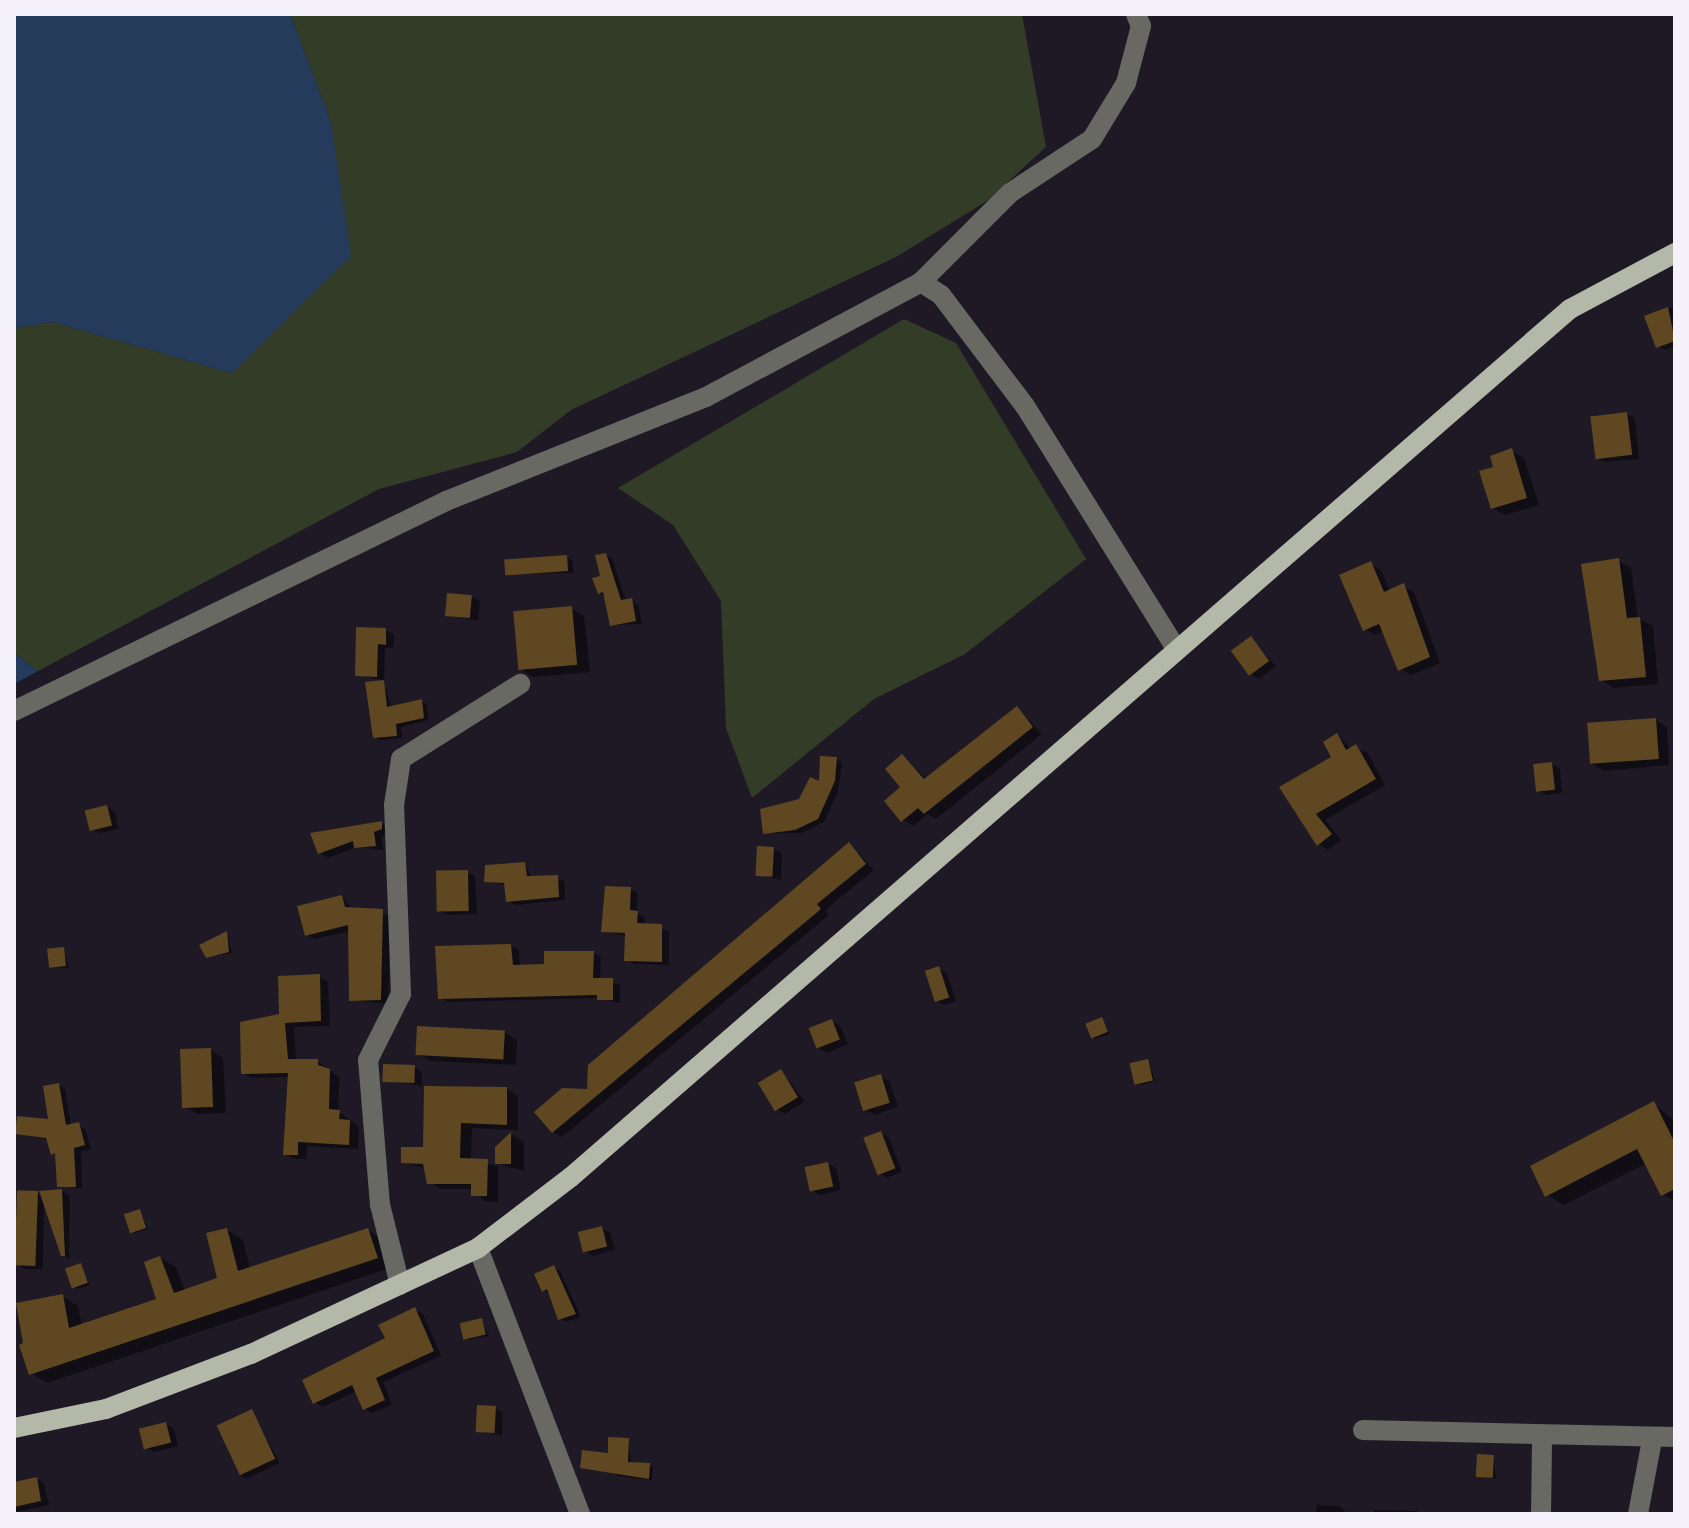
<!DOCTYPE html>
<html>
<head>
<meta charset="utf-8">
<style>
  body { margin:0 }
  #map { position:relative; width:1689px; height:1528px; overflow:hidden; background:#1f1926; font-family:Karla,sans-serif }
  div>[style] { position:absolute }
  .green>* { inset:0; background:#323c27 }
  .water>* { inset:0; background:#253b5b }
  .shadow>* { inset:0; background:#0007 }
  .building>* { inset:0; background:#5e4721; transform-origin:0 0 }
  .minor>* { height:20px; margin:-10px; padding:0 10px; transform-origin:10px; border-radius:10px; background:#676962 }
  .major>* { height:20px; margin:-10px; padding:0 10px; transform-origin:10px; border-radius:10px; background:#b3b8a9 }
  span { translate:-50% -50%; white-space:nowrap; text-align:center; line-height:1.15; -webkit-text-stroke:6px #16101c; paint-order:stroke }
  .frame { position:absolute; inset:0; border:16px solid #f5f1fa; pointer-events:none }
</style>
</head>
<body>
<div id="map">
  <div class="green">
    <div style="clip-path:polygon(290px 14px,1022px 14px,1046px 147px,987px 201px,896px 257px,571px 410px,517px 452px,379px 489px,38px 671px,14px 653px,14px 328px,53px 322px,232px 373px,331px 122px)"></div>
    <div style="clip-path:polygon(904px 319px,956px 343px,1086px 559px,965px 654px,874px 699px,752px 798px,726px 728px,721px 601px,673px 525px,618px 488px)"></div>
  </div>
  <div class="water">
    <div style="clip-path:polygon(14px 14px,290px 14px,331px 122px,351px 256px,232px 373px,53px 322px,14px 328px)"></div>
    <div style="clip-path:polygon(14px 653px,38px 671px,14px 684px)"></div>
  </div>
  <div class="shadow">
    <div style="clip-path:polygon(1675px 306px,1675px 346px,1665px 350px,1658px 346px,1647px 317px)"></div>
    <div style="clip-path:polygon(1627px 414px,1635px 418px,1639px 459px,1605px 462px,1597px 458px)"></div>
    <div style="clip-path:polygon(1511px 451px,1524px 458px,1539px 505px,1505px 515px,1493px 508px,1496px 468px)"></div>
    <div style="clip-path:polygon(605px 555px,612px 558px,626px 601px,638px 604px,642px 624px,612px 625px,606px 597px,599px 593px)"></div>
    <div style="clip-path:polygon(566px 557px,572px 560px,574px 573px,507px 574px)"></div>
    <div style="clip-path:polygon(1618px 561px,1631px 568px,1638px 619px,1653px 626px,1658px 684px,1614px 688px,1601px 680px)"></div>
    <div style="clip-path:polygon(1370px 564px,1381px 570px,1390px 591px,1403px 586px,1414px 592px,1440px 663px,1411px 675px,1400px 669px,1384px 631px,1375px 635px,1365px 629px)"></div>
    <div style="clip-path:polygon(472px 597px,480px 601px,478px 621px,447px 615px)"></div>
    <div style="clip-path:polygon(571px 608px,584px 616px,590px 672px,533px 677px,521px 669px)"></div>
    <div style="clip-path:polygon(386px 630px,394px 635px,393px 648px,385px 648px,384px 683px,392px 708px,421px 701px,427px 704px,428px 720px,401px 727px,402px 738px,381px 740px,375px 737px,382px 680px,357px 675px)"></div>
    <div style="clip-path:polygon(1251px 639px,1276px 666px,1259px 679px,1251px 674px)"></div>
    <div style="clip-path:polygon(1017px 708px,1042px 734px,936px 819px,928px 814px,913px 826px,903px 820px,903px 757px,927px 779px)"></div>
    <div style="clip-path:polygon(1656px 720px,1667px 727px,1669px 765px,1604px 771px,1592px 764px)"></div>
    <div style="clip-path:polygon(1337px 735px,1352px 749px,1367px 752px,1385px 785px,1325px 820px,1341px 840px,1328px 850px,1318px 844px,1282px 788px,1334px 757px)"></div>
    <div style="clip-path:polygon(836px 759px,842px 762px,838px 791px,824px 822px,802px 833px,765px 833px,821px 784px)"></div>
    <div style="clip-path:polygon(1552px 764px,1560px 769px,1562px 793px,1546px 795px,1537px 790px)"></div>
    <div style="clip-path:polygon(107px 807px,115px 812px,119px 829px,99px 833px,91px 829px)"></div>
    <div style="clip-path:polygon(381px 823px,389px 828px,382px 837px,383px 850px,356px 847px,328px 858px,320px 853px)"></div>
    <div style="clip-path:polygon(849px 844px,874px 870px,825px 910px,829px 915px,562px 1137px,553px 1132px,589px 1091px)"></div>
    <div style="clip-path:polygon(774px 849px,782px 853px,781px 880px,758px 875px)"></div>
    <div style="clip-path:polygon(525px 864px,532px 878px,564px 881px,565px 900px,515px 905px,508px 901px,507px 885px,486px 881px)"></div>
    <div style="clip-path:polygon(467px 872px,475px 876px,477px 914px,448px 915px,440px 911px)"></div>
    <div style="clip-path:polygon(630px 889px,638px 893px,637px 913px,645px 917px,644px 926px,669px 931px,669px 965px,634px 964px,626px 959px,627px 936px,603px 931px)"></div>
    <div style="clip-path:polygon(342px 897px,352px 909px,391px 916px,388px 1004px,351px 1000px,350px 931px,315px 939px,306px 935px)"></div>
    <div style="clip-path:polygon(227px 933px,232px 953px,207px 957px)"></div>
    <div style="clip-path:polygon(511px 946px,519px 950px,520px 966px,546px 966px,593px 953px,601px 957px,600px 980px,620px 985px,620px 1003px,599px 998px,448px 1002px,440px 998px)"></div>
    <div style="clip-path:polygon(63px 949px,69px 968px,51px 967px)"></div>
    <div style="clip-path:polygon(939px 969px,947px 973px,956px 1001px,944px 1005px,936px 1000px)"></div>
    <div style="clip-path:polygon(319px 976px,328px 982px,330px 1026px,294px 1027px,296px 1061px,317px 1061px,339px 1077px,338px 1111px,359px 1127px,358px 1149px,307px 1146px,307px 1159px,294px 1159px,285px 1154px,289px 1077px,252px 1078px,243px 1073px,281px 1016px)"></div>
    <div style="clip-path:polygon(1102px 1019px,1110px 1034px,1096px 1039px,1092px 1037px)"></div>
    <div style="clip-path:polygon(832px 1021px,840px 1026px,848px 1044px,827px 1053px,819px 1048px)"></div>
    <div style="clip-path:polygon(504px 1032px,517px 1040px,516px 1065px,430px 1061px,418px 1054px)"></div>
    <div style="clip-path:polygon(210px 1050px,223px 1058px,226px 1113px,198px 1114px,185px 1107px)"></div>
    <div style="clip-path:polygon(1147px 1061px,1156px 1081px,1141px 1085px,1137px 1083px)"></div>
    <div style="clip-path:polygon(414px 1067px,422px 1072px,422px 1086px,385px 1081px)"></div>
    <div style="clip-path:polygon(781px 1071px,805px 1101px,785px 1114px,777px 1109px)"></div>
    <div style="clip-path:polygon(880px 1076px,889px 1081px,898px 1107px,874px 1115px,866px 1110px)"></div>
    <div style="clip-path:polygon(59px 1085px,65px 1089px,71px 1126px,85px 1128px,91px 1149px,81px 1151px,82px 1189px,59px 1186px,58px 1156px,49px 1140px,17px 1133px,51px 1121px)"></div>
    <div style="clip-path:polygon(507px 1089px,518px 1096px,518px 1130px,472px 1128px,471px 1160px,497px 1166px,497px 1148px,512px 1135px,524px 1142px,524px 1171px,498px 1164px,498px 1202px,484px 1201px,473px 1189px,440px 1189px,429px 1182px,426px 1169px,403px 1162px)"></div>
    <div style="clip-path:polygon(1654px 1104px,1675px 1121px,1675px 1201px,1663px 1194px,1647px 1163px,1564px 1205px,1547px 1195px)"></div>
    <div style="clip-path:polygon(881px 1133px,889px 1138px,902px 1172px,887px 1178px,878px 1173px)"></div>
    <div style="clip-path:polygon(828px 1164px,836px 1168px,841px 1190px,820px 1195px,812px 1190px)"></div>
    <div style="clip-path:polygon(62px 1191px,70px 1196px,69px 1259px,63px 1255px,44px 1203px,43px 1269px,25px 1269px,18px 1265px,14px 1206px,37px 1193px)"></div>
    <div style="clip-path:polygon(140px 1211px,148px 1229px,135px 1233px,131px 1231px)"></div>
    <div style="clip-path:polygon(602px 1228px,610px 1233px,615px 1250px,593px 1256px,585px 1251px)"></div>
    <div style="clip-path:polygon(227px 1230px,243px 1240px,250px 1269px,367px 1230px,383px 1240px,393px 1267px,47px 1383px,31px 1373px,62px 1296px,78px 1306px,82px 1326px,159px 1300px,160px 1258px,176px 1267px,185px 1291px,220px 1280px)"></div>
    <div style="clip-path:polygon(80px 1265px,90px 1285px,77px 1289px,74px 1287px)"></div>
    <div style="clip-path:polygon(554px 1267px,560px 1271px,581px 1317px,566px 1322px,560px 1319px,551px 1295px,543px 1290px)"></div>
    <div style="clip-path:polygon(415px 1310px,423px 1314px,441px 1356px,383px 1382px,392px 1405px,372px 1413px,364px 1408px,357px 1391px,323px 1407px,314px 1402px)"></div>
    <div style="clip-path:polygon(481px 1320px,489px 1336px,466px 1340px)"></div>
    <div style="clip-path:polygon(495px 1408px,503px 1412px,502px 1436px,478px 1430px)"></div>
    <div style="clip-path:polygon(251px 1411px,280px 1463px,246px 1479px,240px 1475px)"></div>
    <div style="clip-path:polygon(166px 1424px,174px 1429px,178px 1446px,154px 1452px,146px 1448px)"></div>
    <div style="clip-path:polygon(628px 1440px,631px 1464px,653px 1467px,652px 1480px,617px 1476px,610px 1455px)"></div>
    <div style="clip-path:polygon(1493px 1457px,1496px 1479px,1478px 1476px)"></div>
    <div style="clip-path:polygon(36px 1479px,44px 1484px,49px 1505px,14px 1512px,14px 1484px)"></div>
    <div style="clip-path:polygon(1317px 1505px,1339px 1506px,1349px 1514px,1316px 1514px)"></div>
    <div style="clip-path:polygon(1374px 1510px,1418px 1511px,1422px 1514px,1374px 1514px)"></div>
  </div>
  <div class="building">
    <div style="clip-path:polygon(1668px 307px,1675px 341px,1656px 348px,1644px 316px)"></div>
    <div style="left:1627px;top:412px;width:43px;height:37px;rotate:83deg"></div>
    <div style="clip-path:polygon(1512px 448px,1527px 498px,1491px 509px,1479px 471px,1493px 467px,1490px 456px)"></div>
    <div style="clip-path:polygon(606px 553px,621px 600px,632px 598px,636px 621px,610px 626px,603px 592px,598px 594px,592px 578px,600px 576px,595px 555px)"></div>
    <div style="left:567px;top:555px;width:16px;height:63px;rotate:86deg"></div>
    <div style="clip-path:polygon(1619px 558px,1627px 618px,1640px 617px,1646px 677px,1599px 681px,1581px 564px)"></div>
    <div style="clip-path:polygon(1371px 561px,1384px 592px,1404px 583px,1430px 657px,1398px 671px,1379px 624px,1363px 631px,1339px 575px)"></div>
    <div style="left:447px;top:593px;width:25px;height:23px;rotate:5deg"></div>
    <div style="left:572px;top:606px;width:59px;height:59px;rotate:85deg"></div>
    <div style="clip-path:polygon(356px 627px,386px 628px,386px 645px,378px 644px,377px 677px,355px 676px)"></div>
    <div style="left:1251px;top:636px;width:31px;height:25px;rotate:54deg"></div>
    <div style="clip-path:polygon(384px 680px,387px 707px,422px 699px,424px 718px,396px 724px,397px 736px,373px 738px,365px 682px)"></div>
    <div style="clip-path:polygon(1017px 706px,1033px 727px,924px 814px,918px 808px,901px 822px,884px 801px,900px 787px,885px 769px,902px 754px,924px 779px)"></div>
    <div style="left:1656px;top:718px;width:41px;height:69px;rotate:86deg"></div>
    <div style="clip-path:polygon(1337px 733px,1346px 750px,1356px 744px,1376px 779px,1316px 814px,1332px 834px,1317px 846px,1279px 787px,1331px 757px,1323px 742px)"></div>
    <div style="clip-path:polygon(820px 756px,837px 757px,835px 781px,818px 819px,795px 830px,763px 834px,760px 809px,799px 799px,810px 777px,819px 781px)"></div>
    <div style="left:1552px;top:762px;width:28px;height:19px;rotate:84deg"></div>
    <div style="left:107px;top:805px;width:21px;height:23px;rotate:76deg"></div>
    <div style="clip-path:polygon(382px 821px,382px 829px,374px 832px,376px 846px,354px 848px,353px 841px,318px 854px,310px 833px)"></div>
    <div style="clip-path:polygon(849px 842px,866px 864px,817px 904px,821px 909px,552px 1133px,534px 1112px,562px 1088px,587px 1089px,588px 1065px)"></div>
    <div style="left:757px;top:846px;width:17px;height:30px;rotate:3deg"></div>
    <div style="clip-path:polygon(525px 862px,527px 876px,558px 875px,559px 897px,506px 902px,504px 883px,484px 882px,485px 865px)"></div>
    <div style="left:468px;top:870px;width:41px;height:32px;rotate:89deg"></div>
    <div style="clip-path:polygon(605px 886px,631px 887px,630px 910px,638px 911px,637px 923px,662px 924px,662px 962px,624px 961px,625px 933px,601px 932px)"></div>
    <div style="clip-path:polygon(342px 895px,345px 907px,383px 909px,381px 1000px,349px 1001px,348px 925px,305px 936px,297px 906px)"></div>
    <div style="clip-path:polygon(227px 931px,229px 952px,206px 958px,199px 945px)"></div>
    <div style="clip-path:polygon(511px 944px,513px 965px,544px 964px,544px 951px,594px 951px,593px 978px,613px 978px,613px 1000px,597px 1000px,597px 995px,438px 999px,435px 946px)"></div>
    <div style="left:64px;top:947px;width:19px;height:17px;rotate:84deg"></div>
    <div style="left:939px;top:966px;width:33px;height:15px;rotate:72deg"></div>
    <div style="clip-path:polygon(320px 974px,321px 1021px,285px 1023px,288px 1059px,318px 1059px,318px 1065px,330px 1069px,329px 1109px,340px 1110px,339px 1119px,350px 1120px,349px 1145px,298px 1142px,298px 1155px,283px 1155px,288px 1073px,241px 1074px,240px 1022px,279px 1014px,278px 976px)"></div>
    <div style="left:1102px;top:1017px;width:16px;height:18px;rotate:68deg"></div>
    <div style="left:832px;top:1019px;width:22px;height:25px;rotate:69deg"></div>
    <div style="left:417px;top:1026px;width:88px;height:29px;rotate:3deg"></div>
    <div style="left:211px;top:1048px;width:59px;height:31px;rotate:88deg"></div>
    <div style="left:1148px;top:1059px;width:22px;height:19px;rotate:77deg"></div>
    <div style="left:383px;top:1064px;width:32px;height:18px;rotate:2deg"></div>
    <div style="left:781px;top:1069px;width:33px;height:27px;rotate:59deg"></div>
    <div style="left:881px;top:1074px;width:30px;height:28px;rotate:73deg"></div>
    <div style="clip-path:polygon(59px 1083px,66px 1125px,79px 1122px,85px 1145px,74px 1148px,76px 1187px,57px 1187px,55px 1153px,51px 1155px,46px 1138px,15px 1134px,17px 1116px,48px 1119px,43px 1086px)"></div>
    <div style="clip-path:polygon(424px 1086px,507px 1087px,507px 1125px,461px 1123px,460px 1158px,488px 1159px,487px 1196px,471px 1196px,471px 1184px,427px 1184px,423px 1164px,401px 1163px,401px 1147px,423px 1147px)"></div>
    <div style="clip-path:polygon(1654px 1101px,1675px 1143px,1675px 1189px,1661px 1196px,1637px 1149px,1545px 1197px,1530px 1166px)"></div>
    <div style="left:881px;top:1131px;width:40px;height:19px;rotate:69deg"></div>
    <div style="clip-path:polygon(511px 1132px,511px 1164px,495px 1164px,495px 1147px)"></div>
    <div style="left:828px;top:1162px;width:25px;height:24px;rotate:78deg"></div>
    <div style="clip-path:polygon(62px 1189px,65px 1256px,61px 1256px,39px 1191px)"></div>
    <div style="left:38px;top:1191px;width:75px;height:21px;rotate:92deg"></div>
    <div style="left:140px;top:1209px;width:20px;height:17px;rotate:72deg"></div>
    <div style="left:602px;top:1226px;width:21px;height:25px;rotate:76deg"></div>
    <div style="clip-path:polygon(227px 1228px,238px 1271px,368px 1228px,378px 1258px,29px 1375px,19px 1345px,23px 1343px,16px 1303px,63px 1294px,69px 1328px,156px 1299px,144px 1262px,160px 1256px,174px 1293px,217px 1278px,206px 1233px)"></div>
    <div style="left:81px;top:1263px;width:21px;height:17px;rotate:71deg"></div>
    <div style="clip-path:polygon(554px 1265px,576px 1314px,558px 1320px,547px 1289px,542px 1292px,534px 1274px)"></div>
    <div style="clip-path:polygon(415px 1307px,434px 1351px,376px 1378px,385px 1400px,363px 1410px,352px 1385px,313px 1404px,302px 1380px,385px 1338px,378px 1325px)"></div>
    <div style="left:482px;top:1318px;width:17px;height:23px;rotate:77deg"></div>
    <div style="left:477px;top:1405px;width:19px;height:27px;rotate:3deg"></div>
    <div style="left:252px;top:1409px;width:55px;height:39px;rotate:65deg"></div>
    <div style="left:166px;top:1422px;width:21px;height:28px;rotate:76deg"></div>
    <div style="clip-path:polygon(608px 1437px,629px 1438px,628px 1462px,650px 1463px,649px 1479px,580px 1468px,582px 1450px,608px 1453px)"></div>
    <div style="left:1477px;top:1454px;width:17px;height:23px;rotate:3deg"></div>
    <div style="clip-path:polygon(37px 1477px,41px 1501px,14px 1507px,14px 1482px)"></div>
  </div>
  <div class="minor">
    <div style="left:921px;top:282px;width:126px;rotate:-45deg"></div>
    <div style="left:1010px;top:193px;width:98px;rotate:-33.4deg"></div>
    <div style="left:1092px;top:139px;width:66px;rotate:-58.7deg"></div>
    <div style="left:1126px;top:83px;width:59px;rotate:-75.3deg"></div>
    <div style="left:1141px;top:26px;width:13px;rotate:-113deg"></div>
    <div style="left:14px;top:711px;width:480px;rotate:-25.9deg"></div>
    <div style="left:446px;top:501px;width:280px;rotate:-21.8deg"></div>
    <div style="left:706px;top:397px;width:244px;rotate:-28.1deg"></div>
    <div style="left:921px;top:282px;width:24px;rotate:33deg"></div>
    <div style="left:941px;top:295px;width:139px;rotate:52.9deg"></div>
    <div style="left:1025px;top:406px;width:286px;rotate:58.1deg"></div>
    <div style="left:478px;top:1248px;width:285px;rotate:69deg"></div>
    <div style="left:400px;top:1285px;width:82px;rotate:-104deg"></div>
    <div style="left:380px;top:1205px;width:145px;rotate:-94.7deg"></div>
    <div style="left:368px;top:1060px;width:74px;rotate:-63.4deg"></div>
    <div style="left:401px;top:994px;width:189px;rotate:-92.1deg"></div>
    <div style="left:394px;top:805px;width:47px;rotate:-81.3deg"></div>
    <div style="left:401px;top:759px;width:141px;rotate:-32.2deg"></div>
    <div style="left:1363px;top:1430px;width:312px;rotate:1.3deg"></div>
    <div style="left:1541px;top:1514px;width:76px;rotate:-89.2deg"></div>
    <div style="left:1638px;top:1514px;width:75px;rotate:-79.3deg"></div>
  </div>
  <div class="major">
    <div style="left:14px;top:1428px;width:94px;rotate:-11.7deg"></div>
    <div style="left:106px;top:1409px;width:155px;rotate:-20.8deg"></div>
    <div style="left:251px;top:1354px;width:251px;rotate:-25deg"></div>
    <div style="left:478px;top:1248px;width:117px;rotate:-37.4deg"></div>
    <div style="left:571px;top:1177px;width:1323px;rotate:-40.99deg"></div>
    <div style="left:1570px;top:309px;width:119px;rotate:-28.1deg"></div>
  </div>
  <div class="frame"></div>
</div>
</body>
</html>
